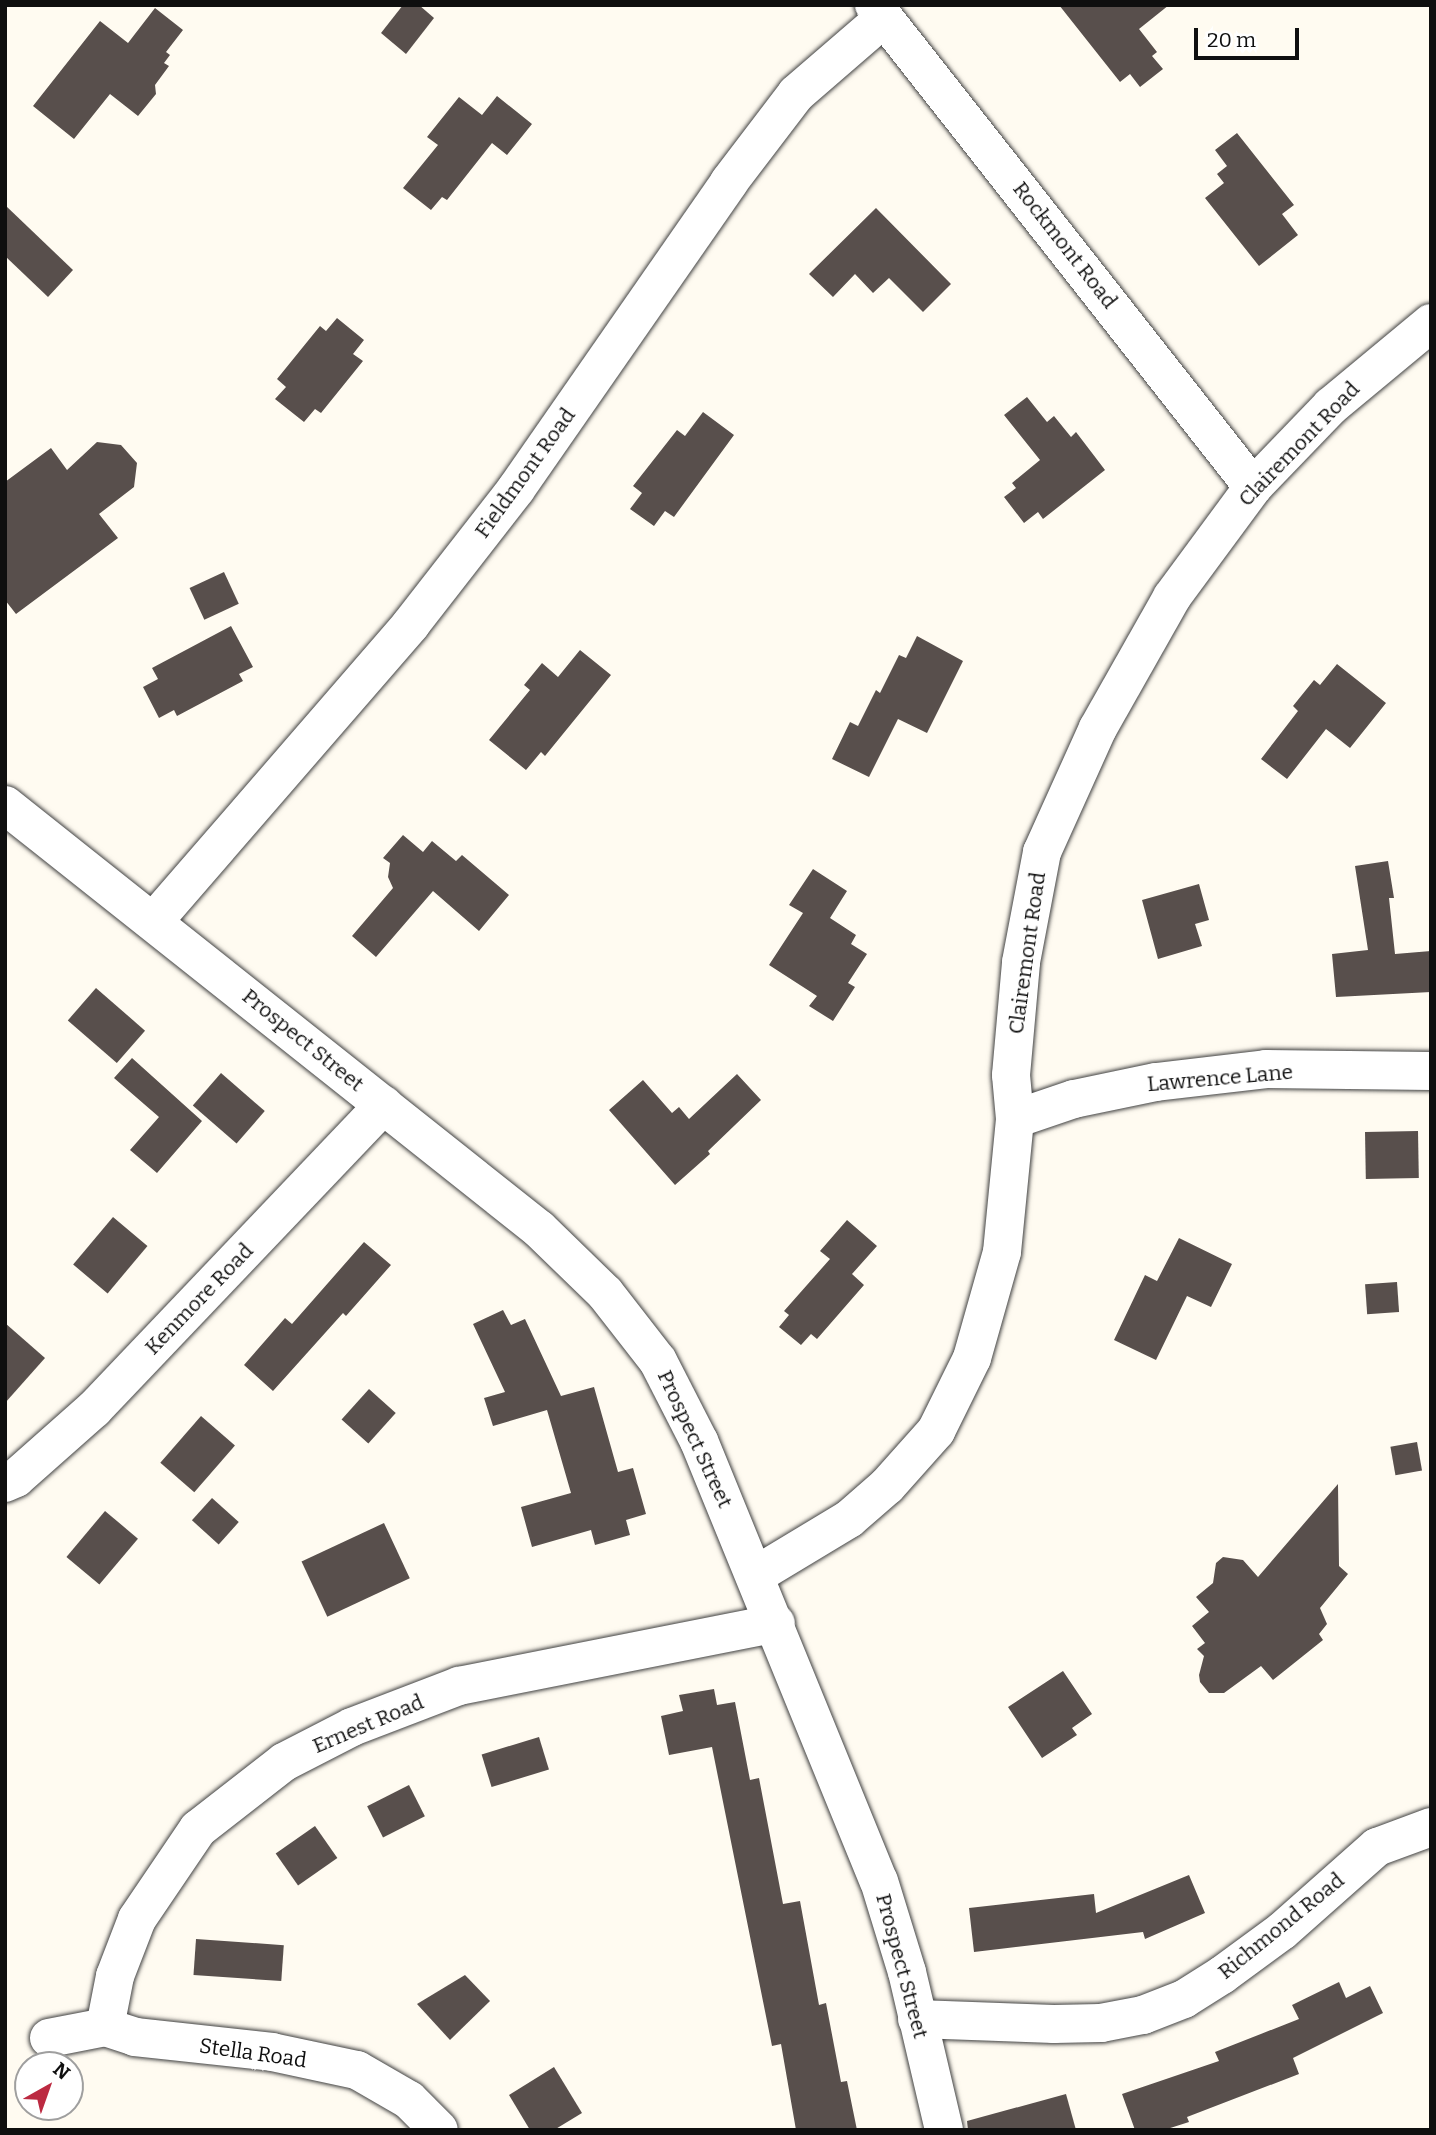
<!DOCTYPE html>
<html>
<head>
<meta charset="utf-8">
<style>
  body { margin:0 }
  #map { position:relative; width:1436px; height:2135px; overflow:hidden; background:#fffbf1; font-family:Bitter,serif }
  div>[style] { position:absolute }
  .building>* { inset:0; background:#584f4c; transform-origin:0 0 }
  .roads { filter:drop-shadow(0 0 2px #424242) drop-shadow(0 0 2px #424242) }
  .minor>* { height:38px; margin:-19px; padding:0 19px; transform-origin:19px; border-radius:19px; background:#fff }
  span { translate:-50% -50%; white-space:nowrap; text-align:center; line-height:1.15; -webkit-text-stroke:7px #fff; paint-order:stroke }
  .street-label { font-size:21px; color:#0f0f0f }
  .frame { position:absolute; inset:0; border:7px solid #0f0f0f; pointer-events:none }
  .north { position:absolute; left:14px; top:2051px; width:70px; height:70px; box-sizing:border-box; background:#fff; border:2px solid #9f9f9f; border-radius:50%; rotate:40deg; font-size:19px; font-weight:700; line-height:28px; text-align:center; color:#0f0f0f }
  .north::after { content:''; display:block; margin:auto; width:24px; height:32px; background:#bc2a41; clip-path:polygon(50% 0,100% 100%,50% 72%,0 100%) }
  .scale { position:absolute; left:1194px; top:28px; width:105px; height:32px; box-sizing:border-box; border:4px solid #0f0f0f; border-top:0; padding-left:9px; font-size:21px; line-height:24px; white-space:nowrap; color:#0f0f0f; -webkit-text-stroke:5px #fff; paint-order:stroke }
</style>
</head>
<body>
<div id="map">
  <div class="building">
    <div style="clip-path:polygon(403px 5px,419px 5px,434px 18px,406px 54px,381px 33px)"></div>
    <div style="clip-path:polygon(1059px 5px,1169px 5px,1139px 29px,1157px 52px,1152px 56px,1163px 69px,1140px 87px,1130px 74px,1120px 82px)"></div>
    <div style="clip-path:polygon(155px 8px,183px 30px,166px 52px,170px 55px,164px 63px,169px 66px,155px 85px,156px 94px,138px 116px,110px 94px,74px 139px,33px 106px,100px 21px,128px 43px)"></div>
    <div style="clip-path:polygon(497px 96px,532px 124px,507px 155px,492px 143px,447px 200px,442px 197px,431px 210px,403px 188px,438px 145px,427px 137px,459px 97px,482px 115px)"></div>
    <div style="clip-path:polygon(1237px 133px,1294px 205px,1282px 214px,1298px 235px,1259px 266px,1205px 198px,1224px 183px,1217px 174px,1227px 166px,1215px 150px)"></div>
    <div style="clip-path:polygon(5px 205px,73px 270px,48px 297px,5px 256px)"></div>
    <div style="clip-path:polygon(876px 208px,951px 284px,923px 312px,889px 278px,873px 293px,855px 274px,833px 297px,809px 274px)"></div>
    <div style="clip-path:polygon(337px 318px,364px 340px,353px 354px,363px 361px,321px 413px,315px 409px,304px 422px,275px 399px,286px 387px,277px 379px,320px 326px,326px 331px)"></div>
    <div style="clip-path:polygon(1027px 397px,1047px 422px,1054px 416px,1071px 437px,1076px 432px,1105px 470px,1043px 519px,1038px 512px,1024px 523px,1004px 497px,1016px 488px,1012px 483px,1040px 460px,1004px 415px)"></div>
    <div style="clip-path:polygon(703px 412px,734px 435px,674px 517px,665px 511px,654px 526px,630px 509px,642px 493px,633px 486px,677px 430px,685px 436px)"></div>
    <div style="clip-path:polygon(97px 442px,121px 445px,137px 463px,134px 487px,99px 514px,118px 538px,16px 614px,5px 600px,5px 482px,51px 448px,67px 470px)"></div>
    <div style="left:224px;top:572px;width:35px;height:38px;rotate:65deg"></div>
    <div style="clip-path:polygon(231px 626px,253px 667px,239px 674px,243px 681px,177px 716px,174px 710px,159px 718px,143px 687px,158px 679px,152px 668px)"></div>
    <div style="clip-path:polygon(917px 636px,963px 661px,927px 733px,898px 719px,869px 777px,832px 759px,850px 722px,858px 726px,876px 690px,880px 693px,899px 655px,906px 658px)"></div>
    <div style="clip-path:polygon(580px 650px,611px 675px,545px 756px,541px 752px,526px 770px,489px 740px,530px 690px,524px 685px,542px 663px,558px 677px)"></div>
    <div style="clip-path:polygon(1337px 664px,1386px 703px,1350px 748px,1326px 729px,1287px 779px,1261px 759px,1298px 711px,1293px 706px,1314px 680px,1320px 685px)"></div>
    <div style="clip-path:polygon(403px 835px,423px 852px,432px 841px,456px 861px,462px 855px,509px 895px,479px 931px,433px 891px,376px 957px,352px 936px,393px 888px,388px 877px,390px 863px,383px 858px)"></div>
    <div style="clip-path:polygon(1388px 861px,1394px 898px,1389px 898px,1395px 954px,1431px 951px,1431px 992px,1336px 997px,1332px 954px,1368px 950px,1355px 866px)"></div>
    <div style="clip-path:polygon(813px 869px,847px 891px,830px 918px,856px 935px,851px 944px,867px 954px,848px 983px,855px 987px,833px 1021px,809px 1006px,817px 996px,769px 965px,803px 913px,789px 905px)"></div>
    <div style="clip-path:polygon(1199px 884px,1209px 920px,1195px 924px,1202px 946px,1158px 959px,1142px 900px)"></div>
    <div style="left:96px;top:988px;width:65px;height:43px;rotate:41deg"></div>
    <div style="clip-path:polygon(132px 1058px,202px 1121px,157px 1173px,130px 1150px,159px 1117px,114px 1078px)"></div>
    <div style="left:221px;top:1073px;width:58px;height:43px;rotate:41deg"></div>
    <div style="clip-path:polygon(737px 1074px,761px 1100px,708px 1151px,710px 1154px,675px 1185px,609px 1110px,643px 1080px,672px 1113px,679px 1107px,689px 1119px)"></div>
    <div style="left:1418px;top:1131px;width:47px;height:53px;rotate:89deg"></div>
    <div style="left:113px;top:1217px;width:45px;height:62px;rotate:40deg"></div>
    <div style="clip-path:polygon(847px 1220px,877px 1246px,852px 1274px,864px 1285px,817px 1339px,811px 1334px,801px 1345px,779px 1327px,789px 1315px,784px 1311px,830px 1259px,820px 1251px)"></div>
    <div style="clip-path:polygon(1179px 1238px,1232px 1264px,1211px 1307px,1187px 1296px,1156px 1360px,1114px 1340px,1145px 1275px,1157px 1281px)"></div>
    <div style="clip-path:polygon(364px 1242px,391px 1265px,346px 1316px,343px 1313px,273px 1391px,244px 1365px,285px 1318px,292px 1324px)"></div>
    <div style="left:1397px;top:1282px;width:30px;height:32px;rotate:86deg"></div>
    <div style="clip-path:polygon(503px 1310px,511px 1325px,525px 1319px,561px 1396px,594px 1387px,618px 1472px,633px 1468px,646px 1514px,626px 1520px,630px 1535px,595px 1545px,591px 1530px,532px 1547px,521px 1507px,571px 1493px,547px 1410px,493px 1426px,484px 1398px,505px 1392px,473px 1324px)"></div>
    <div style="clip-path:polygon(5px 1323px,45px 1358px,5px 1403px)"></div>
    <div style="left:369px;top:1389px;width:36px;height:41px;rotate:42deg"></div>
    <div style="left:201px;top:1416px;width:45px;height:62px;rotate:41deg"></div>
    <div style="left:1417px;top:1442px;width:29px;height:27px;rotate:80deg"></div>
    <div style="clip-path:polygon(1338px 1484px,1339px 1566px,1348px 1574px,1320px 1608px,1327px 1624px,1319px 1634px,1323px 1640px,1273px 1680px,1261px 1666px,1224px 1693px,1209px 1693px,1200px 1682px,1199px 1675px,1204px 1656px,1197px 1649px,1205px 1643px,1192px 1626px,1209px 1612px,1196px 1597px,1213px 1583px,1216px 1563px,1223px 1557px,1243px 1560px,1258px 1577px)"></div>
    <div style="left:212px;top:1498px;width:36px;height:30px;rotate:42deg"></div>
    <div style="left:105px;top:1511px;width:43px;height:60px;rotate:40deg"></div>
    <div style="left:384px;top:1523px;width:61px;height:91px;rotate:65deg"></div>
    <div style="clip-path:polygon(1063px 1671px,1092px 1714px,1072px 1728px,1077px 1735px,1042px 1758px,1008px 1707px)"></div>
    <div style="clip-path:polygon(714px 1689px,717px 1705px,735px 1702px,750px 1780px,759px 1778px,783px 1904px,800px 1901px,819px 2005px,826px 2003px,841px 2082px,847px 2081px,857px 2130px,796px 2130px,781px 2044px,772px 2046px,712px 1747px,669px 1755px,661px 1716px,683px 1711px,679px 1695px)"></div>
    <div style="left:539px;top:1737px;width:34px;height:60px;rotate:73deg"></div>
    <div style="left:409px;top:1785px;width:35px;height:47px;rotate:63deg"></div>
    <div style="left:315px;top:1826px;width:39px;height:48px;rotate:55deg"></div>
    <div style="clip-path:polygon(1189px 1875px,1205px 1913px,1145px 1939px,1143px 1932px,974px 1952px,969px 1908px,1094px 1894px,1096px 1913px)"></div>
    <div style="left:196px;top:1939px;width:88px;height:36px;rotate:4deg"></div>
    <div style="clip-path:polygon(465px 1975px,490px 2001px,450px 2040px,417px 2004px)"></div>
    <div style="clip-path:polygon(1339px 1982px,1346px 1998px,1370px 1986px,1383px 2013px,1293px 2058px,1299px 2074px,1187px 2117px,1189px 2122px,1164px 2130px,1135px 2130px,1122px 2094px,1219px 2061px,1215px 2052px,1299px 2019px,1292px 2005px)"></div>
    <div style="clip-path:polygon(554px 2067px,582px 2113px,554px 2130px,530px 2130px,509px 2095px)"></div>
    <div style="clip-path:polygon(1066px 2094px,1076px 2130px,968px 2130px,967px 2121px)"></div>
  </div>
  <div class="roads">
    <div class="minor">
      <div style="left:874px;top:5px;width:613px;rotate:51.82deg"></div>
      <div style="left:5px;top:805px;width:682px;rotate:38.45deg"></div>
      <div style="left:539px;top:1229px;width:92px;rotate:44.1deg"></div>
      <div style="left:605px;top:1293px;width:86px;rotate:52.1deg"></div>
      <div style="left:658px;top:1361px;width:90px;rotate:62.9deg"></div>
      <div style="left:699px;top:1441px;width:475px;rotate:67.8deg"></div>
      <div style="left:879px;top:1881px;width:95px;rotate:72.9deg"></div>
      <div style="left:907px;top:1972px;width:162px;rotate:76.8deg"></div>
      <div style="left:154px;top:921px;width:393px;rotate:-49.1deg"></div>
      <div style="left:411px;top:624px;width:171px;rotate:-52.1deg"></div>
      <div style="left:516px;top:489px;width:374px;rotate:-55.2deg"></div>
      <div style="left:729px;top:182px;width:111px;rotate:-52.7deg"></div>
      <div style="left:796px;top:94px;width:116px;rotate:-40.8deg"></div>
      <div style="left:1015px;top:1119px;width:62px;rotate:-18.7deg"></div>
      <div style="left:1074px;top:1099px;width:84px;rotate:-11.7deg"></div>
      <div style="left:1156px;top:1082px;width:111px;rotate:-6.7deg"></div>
      <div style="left:1266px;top:1069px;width:165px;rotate:0.7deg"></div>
      <div style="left:5px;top:1483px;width:12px;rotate:-24deg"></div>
      <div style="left:16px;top:1478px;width:104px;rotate:-41.5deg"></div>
      <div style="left:94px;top:1409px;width:420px;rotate:-46.4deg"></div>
      <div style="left:756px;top:1575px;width:109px;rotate:-31.1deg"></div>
      <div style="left:849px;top:1519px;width:50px;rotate:-41deg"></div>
      <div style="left:887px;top:1486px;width:74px;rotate:-48.3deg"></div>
      <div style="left:936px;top:1431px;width:81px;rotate:-63.7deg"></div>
      <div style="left:972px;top:1358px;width:110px;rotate:-74.2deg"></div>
      <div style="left:1002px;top:1252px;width:134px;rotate:-84.4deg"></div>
      <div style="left:1015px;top:1119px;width:44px;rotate:-95.2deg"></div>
      <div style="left:1011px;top:1075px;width:113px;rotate:-84.9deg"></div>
      <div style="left:1021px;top:962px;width:112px;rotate:-79.2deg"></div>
      <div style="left:1042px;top:852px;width:136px;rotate:-65.7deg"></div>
      <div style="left:1098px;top:728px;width:150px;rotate:-60.5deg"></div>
      <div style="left:1172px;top:597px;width:137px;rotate:-53.6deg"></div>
      <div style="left:1253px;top:487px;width:112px;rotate:-46.1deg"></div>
      <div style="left:1331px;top:406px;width:130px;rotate:-39.7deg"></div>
      <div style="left:917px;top:2019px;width:137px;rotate:2.1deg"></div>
      <div style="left:1054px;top:2024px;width:47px;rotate:-1.2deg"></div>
      <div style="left:1101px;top:2023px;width:43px;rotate:-10.8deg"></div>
      <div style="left:1143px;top:2015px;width:44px;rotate:-21.3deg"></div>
      <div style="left:1184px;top:1999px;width:45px;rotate:-32.3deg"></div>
      <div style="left:1222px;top:1975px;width:74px;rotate:-36.3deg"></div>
      <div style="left:1282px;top:1931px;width:127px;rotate:-41.5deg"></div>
      <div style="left:1377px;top:1847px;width:58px;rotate:-20.3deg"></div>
      <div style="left:105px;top:2027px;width:52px;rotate:-78.9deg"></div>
      <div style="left:115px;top:1976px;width:61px;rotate:-68.9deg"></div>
      <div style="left:137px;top:1919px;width:109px;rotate:-55.9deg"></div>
      <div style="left:198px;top:1829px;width:109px;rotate:-37.9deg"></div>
      <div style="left:284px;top:1762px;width:76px;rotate:-27.2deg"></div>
      <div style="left:352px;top:1727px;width:115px;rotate:-21deg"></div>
      <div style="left:459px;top:1686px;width:323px;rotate:-11.2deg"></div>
      <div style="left:49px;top:2038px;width:57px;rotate:-11.1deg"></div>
      <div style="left:105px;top:2027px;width:32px;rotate:18deg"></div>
      <div style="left:135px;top:2037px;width:138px;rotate:6.2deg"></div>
      <div style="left:272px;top:2052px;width:87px;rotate:12deg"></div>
      <div style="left:357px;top:2070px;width:60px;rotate:30deg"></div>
      <div style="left:409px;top:2100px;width:42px;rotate:45deg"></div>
    </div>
  </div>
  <div class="street-label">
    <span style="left:1065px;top:245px;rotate:52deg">Rockmont Road</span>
    <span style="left:1299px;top:444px;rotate:-46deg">Clairemont Road</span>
    <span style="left:525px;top:473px;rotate:-54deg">Fieldmont Road</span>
    <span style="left:1027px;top:953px;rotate:-82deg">Clairemont Road</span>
    <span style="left:303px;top:1040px;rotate:39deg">Prospect Street</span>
    <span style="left:1220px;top:1078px;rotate:-5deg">Lawrence Lane</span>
    <span style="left:199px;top:1299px;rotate:-46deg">Kenmore Road</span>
    <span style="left:695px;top:1439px;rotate:65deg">Prospect Street</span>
    <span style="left:368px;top:1724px;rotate:-23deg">Ernest Road</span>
    <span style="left:1281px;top:1926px;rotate:-39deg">Richmond Road</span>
    <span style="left:902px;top:1966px;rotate:75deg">Prospect Street</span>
    <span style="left:253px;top:2053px;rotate:8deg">Stella Road</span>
  </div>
  <div class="frame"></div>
  <div class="north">N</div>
  <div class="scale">20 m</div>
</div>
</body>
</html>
